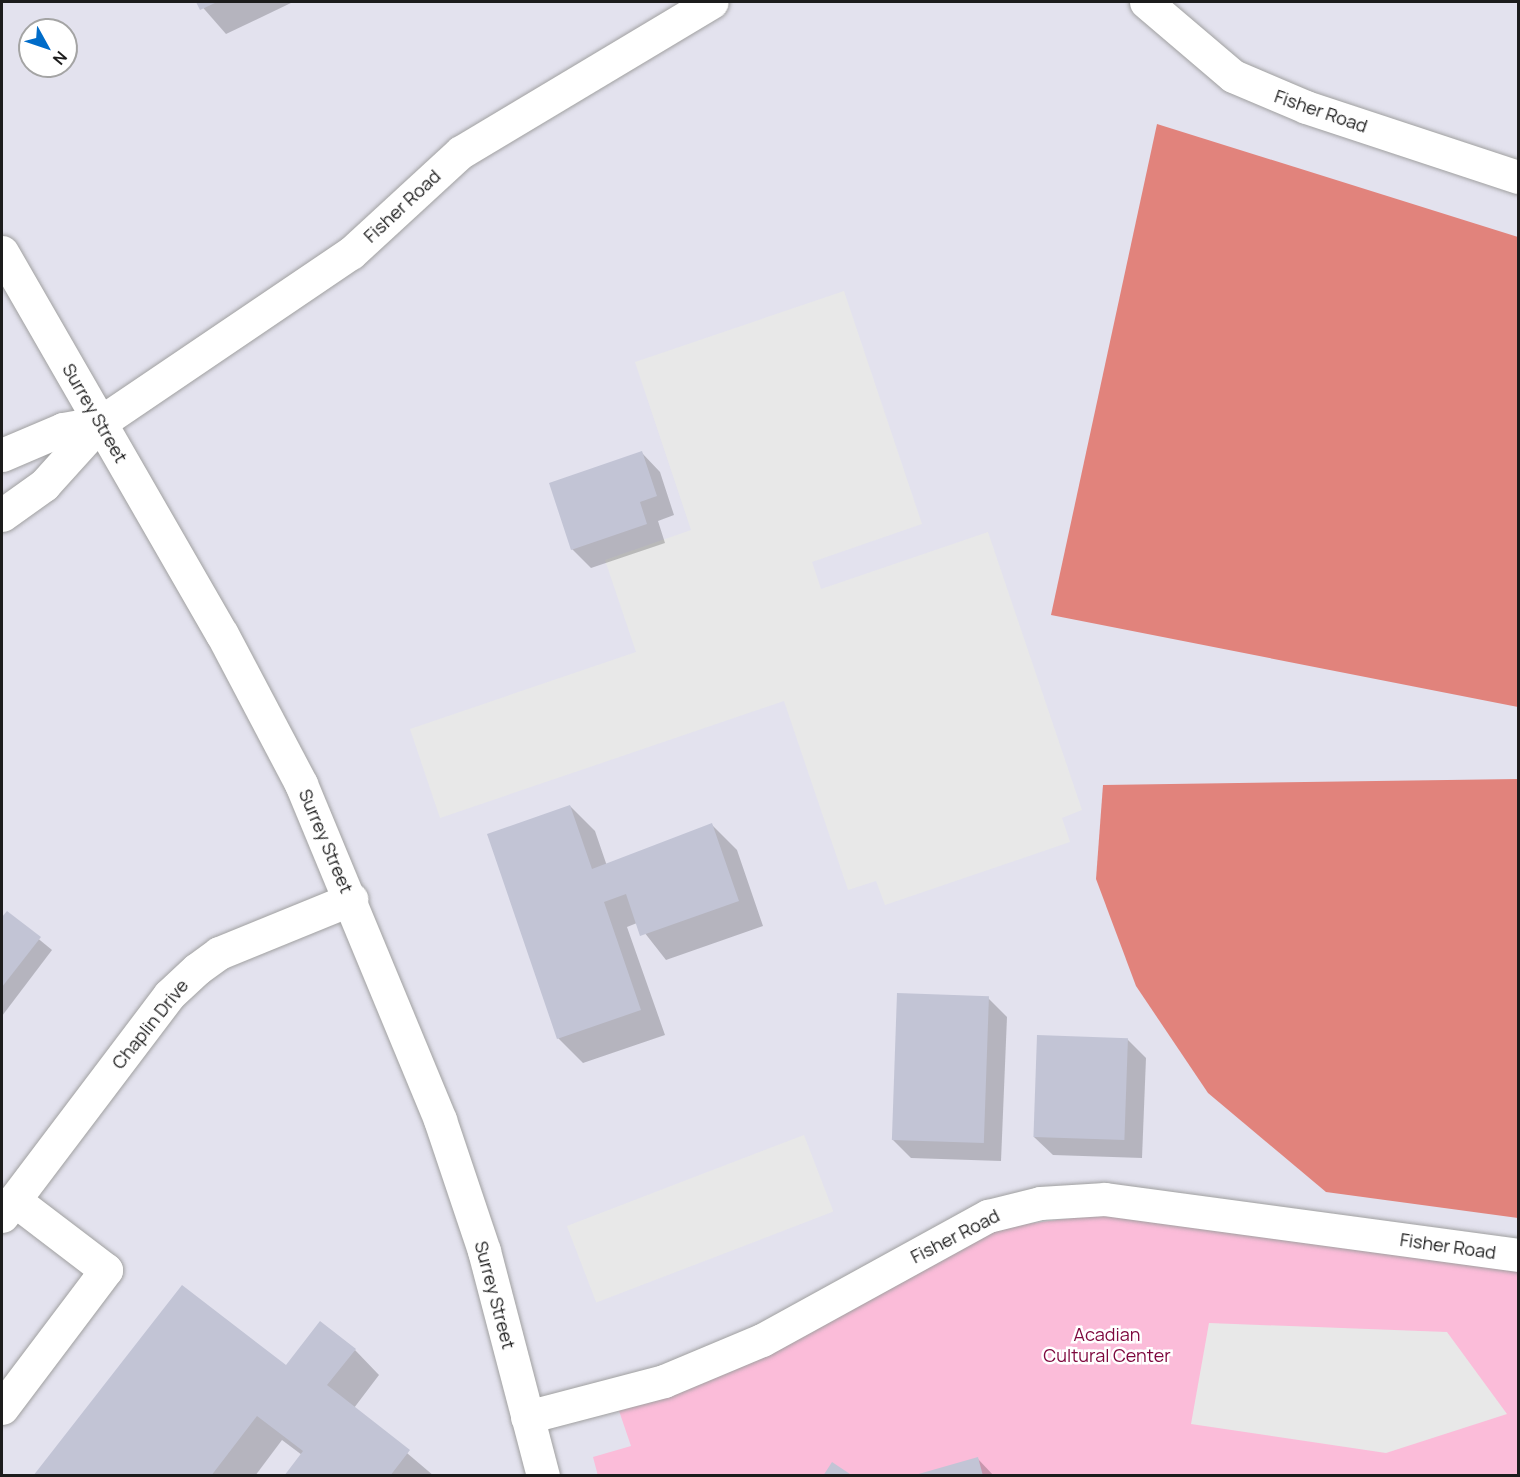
<!DOCTYPE html>
<html>
<head>
<meta charset="utf-8">
<style>
  body { margin:0 }
  #map { position:relative; width:1520px; height:1477px; overflow:hidden; background:#e3e2ee; font-family:Manrope,sans-serif }
  div>[style] { position:absolute }
  .park>* { inset:0; background:#fbbcd9 }
  .pitch>* { inset:0; background:#e1837c }
  .parking>* { inset:0; background:#e8e8e8; transform-origin:0 0 }
  .shadow>* { inset:0; background:#0003 }
  .building>* { inset:0; background:#c2c4d5; transform-origin:0 0 }
  .roads { filter:drop-shadow(0 0 2px #a0a0a0) drop-shadow(0 0 2px #a0a0a0) }
  .minor>* { height:33px; margin:-16.5px; padding:0 16.5px; transform-origin:16.5px; border-radius:16.5px; background:#fff }
  span { translate:-50% -50%; white-space:nowrap; text-align:center; line-height:1.15; -webkit-text-stroke:5px #fff; paint-order:stroke }
  .street-label { font-size:18px; color:#1c1c1c }
  .park-label { font-size:18px; color:#7d073d }
  .frame { position:absolute; inset:0; border:3px solid #1c1c1c; pointer-events:none }
  .north { position:absolute; left:18px; top:18px; width:60px; height:60px; box-sizing:border-box; background:#fff; border:2px solid #a4a4a4; border-radius:50%; rotate:130deg; font-size:16px; font-weight:700; line-height:24px; text-align:center; color:#1c1c1c }
  .north::after { content:''; display:block; margin:auto; width:21px; height:27px; background:#006cc9; clip-path:polygon(50% 0,100% 100%,50% 72%,0 100%) }
</style>
</head>
<body>
<div id="map">
  <div class="park">
    <div style="clip-path:polygon(1104px 1214px,1518px 1261px,1518px 1475px,598px 1476px,593px 1457px,631px 1446px,616px 1402px,1003px 1227px)"></div>
  </div>
  <div class="pitch">
    <div style="clip-path:polygon(1157px 124px,1518px 237px,1518px 707px,1051px 615px)"></div>
    <div style="clip-path:polygon(1518px 779px,1518px 1218px,1326px 1192px,1208px 1093px,1136px 986px,1096px 879px,1103px 785px)"></div>
  </div>
  <div class="parking">
    <div style="clip-path:polygon(844px 291px,922px 524px,812px 562px,821px 589px,988px 532px,1082px 810px,1062px 818px,1070px 842px,885px 905px,876px 881px,848px 890px,784px 701px,440px 818px,410px 729px,636px 652px,605px 560px,691px 530px,635px 362px)"></div>
    <div style="left:804px;top:1135px;width:82px;height:254px;rotate:69deg"></div>
    <div style="clip-path:polygon(1209px 1323px,1447px 1332px,1507px 1414px,1386px 1453px,1191px 1424px)"></div>
  </div>
  <div class="shadow">
    <div style="clip-path:polygon(198px 2px,293px 2px,226px 34px)"></div>
    <div style="clip-path:polygon(642px 453px,660px 472px,674px 515px,658px 521px,665px 543px,591px 568px,572px 549px)"></div>
    <div style="clip-path:polygon(570px 806px,595px 831px,607px 866px,712px 825px,737px 850px,763px 926px,666px 960px,637px 923px,627px 927px,665px 1035px,583px 1063px,558px 1038px)"></div>
    <div style="clip-path:polygon(7px 913px,52px 950px,2px 1016px,2px 920px)"></div>
    <div style="clip-path:polygon(988px 998px,1007px 1017px,1001px 1161px,911px 1158px,892px 1139px)"></div>
    <div style="clip-path:polygon(1127px 1039px,1146px 1058px,1142px 1158px,1053px 1155px,1034px 1137px)"></div>
    <div style="clip-path:polygon(355px 1350px,379px 1375px,354px 1408px,434px 1476px,286px 1476px,302px 1455px,282px 1440px,255px 1476px,35px 1476px,286px 1367px)"></div>
    <div style="clip-path:polygon(978px 1459px,994px 1476px,922px 1476px)"></div>
  </div>
  <div class="building">
    <div style="clip-path:polygon(196px 2px,217px 2px,200px 10px)"></div>
    <div style="clip-path:polygon(642px 451px,657px 496px,640px 502px,647px 524px,571px 550px,549px 483px)"></div>
    <div style="clip-path:polygon(570px 805px,592px 869px,712px 823px,739px 901px,640px 936px,626px 894px,604px 902px,641px 1010px,557px 1039px,487px 834px)"></div>
    <div style="clip-path:polygon(7px 911px,41px 937px,2px 987px,2px 917px)"></div>
    <div style="left:897px;top:993px;width:92px;height:147px;rotate:2deg"></div>
    <div style="left:1037px;top:1035px;width:91px;height:102px;rotate:2deg"></div>
    <div style="clip-path:polygon(182px 1285px,286px 1365px,320px 1321px,356px 1349px,327px 1385px,410px 1450px,390px 1476px,284px 1476px,303px 1451px,257px 1416px,211px 1476px,33px 1476px)"></div>
    <div style="clip-path:polygon(978px 1457px,983px 1476px,915px 1476px,915px 1475px)"></div>
    <div style="clip-path:polygon(832px 1462px,853px 1476px,823px 1476px)"></div>
  </div>
  <div class="roads">
    <div class="minor">
      <div style="left:1146px;top:2px;width:114px;rotate:40.4deg"></div>
      <div style="left:1233px;top:76px;width:79px;rotate:23deg"></div>
      <div style="left:1306px;top:107px;width:223px;rotate:18.3deg"></div>
      <div style="left:2px;top:252px;width:441px;rotate:60.1deg"></div>
      <div style="left:222px;top:634px;width:170px;rotate:62.2deg"></div>
      <div style="left:301px;top:784px;width:364px;rotate:67.5deg"></div>
      <div style="left:440px;top:1120px;width:138px;rotate:71.4deg"></div>
      <div style="left:484px;top:1251px;width:233px;rotate:75.3deg"></div>
      <div style="left:2px;top:455px;width:66px;rotate:-23.1deg"></div>
      <div style="left:63px;top:429px;width:39px;rotate:-10deg"></div>
      <div style="left:2px;top:515px;width:52px;rotate:-35.5deg"></div>
      <div style="left:44px;top:485px;width:85px;rotate:-47.9deg"></div>
      <div style="left:101px;top:422px;width:302px;rotate:-34.1deg"></div>
      <div style="left:351px;top:253px;width:149px;rotate:-42.6deg"></div>
      <div style="left:461px;top:152px;width:292px;rotate:-30.9deg"></div>
      <div style="left:2px;top:1216px;width:277px;rotate:-52.9deg"></div>
      <div style="left:169px;top:995px;width:38px;rotate:-43deg"></div>
      <div style="left:197px;top:969px;width:27px;rotate:-36deg"></div>
      <div style="left:219px;top:953px;width:143px;rotate:-22.2deg"></div>
      <div style="left:2px;top:1408px;width:173px;rotate:-53deg"></div>
      <div style="left:106px;top:1270px;width:116px;rotate:-142.7deg"></div>
      <div style="left:527px;top:1417px;width:142px;rotate:-14.7deg"></div>
      <div style="left:664px;top:1381px;width:106px;rotate:-22.7deg"></div>
      <div style="left:762px;top:1340px;width:258px;rotate:-28.8deg"></div>
      <div style="left:988px;top:1216px;width:54px;rotate:-14deg"></div>
      <div style="left:1040px;top:1203px;width:65px;rotate:-3.5deg"></div>
      <div style="left:1105px;top:1199px;width:417px;rotate:7.7deg"></div>
    </div>
  </div>
  <div class="street-label">
    <span style="left:1321px;top:111px;rotate:19deg">Fisher Road</span>
    <span style="left:402px;top:206px;rotate:-43deg">Fisher Road</span>
    <span style="left:95px;top:413px;rotate:60deg">Surrey Street</span>
    <span style="left:326px;top:841px;rotate:67deg">Surrey Street</span>
    <span style="left:150px;top:1024px;rotate:-51deg">Chaplin Drive</span>
    <span style="left:955px;top:1236px;rotate:-27deg">Fisher Road</span>
    <span style="left:1448px;top:1246px;rotate:8deg">Fisher Road</span>
    <span style="left:495px;top:1295px;rotate:75deg">Surrey Street</span>
  </div>
  <div class="park-label">
    <span style="left:1107px;top:1345px">Acadian<br>Cultural Center</span>
  </div>
  <div class="frame"></div>
  <div class="north">N</div>
</div>
</body>
</html>
